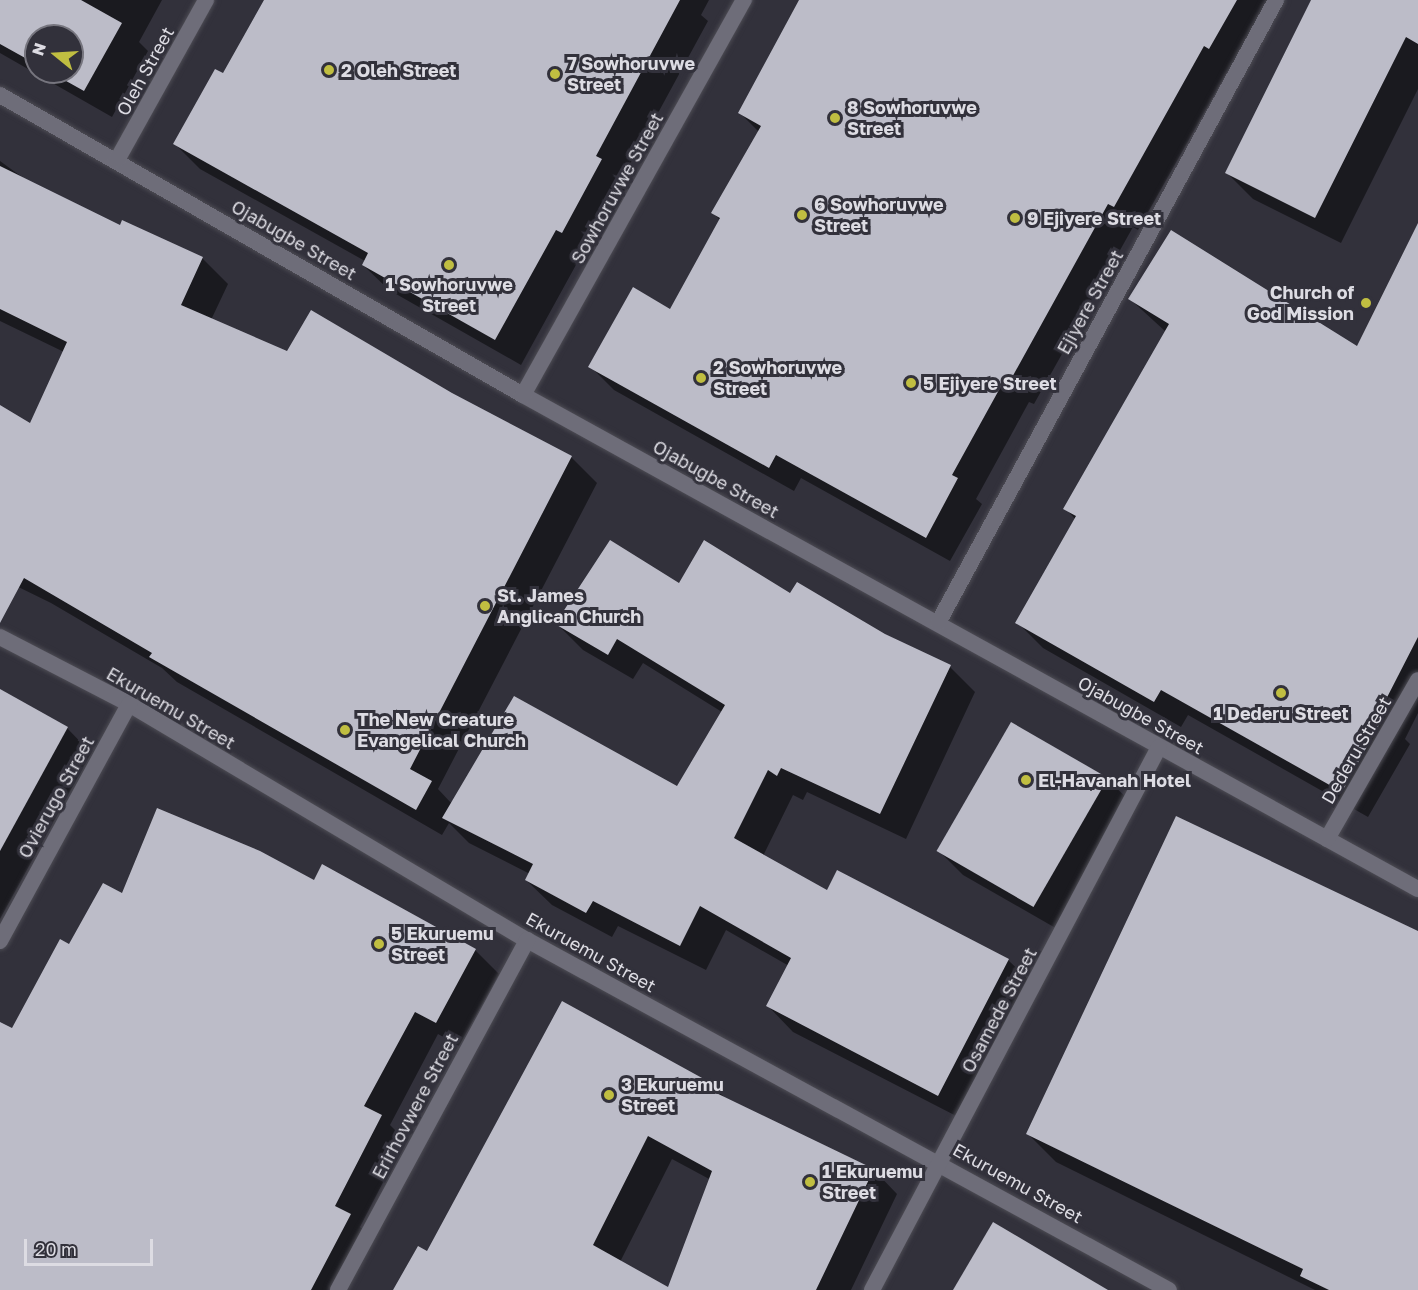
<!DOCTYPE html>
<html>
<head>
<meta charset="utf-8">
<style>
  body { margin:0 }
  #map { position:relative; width:1418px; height:1290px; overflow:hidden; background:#32313b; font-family:"Golos Text",sans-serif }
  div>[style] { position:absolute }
  .shadow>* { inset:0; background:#0007 }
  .building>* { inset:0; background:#bcbcc8; transform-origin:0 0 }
  .roads { filter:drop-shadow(0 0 2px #4d4c54) drop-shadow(0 0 2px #4d4c54) }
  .minor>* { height:16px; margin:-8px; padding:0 8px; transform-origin:8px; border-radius:8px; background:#6e6d79 }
  .dots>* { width:16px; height:16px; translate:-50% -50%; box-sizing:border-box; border:3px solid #32313b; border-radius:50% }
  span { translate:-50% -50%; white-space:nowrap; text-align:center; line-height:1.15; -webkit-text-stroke:6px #32313b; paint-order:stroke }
  .poi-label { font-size:18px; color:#dddce3; font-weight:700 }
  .left { translate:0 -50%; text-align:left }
  .right { translate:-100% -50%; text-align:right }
  .street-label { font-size:18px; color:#dddce3 }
  .north { position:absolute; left:24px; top:24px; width:60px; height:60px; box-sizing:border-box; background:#32313b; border:2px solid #76757e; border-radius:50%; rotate:288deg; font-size:16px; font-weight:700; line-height:24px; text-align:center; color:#dddce3 }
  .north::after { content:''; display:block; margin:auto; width:21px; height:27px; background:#c0be41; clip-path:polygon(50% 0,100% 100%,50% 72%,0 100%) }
  .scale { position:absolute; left:24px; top:1239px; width:129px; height:27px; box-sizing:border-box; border:3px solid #dddce3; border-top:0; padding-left:8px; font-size:18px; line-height:21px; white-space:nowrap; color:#dddce3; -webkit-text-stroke:4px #32313b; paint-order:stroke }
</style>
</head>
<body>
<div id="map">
  <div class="shadow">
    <div style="clip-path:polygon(evenodd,0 0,162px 0,139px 42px,148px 51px,112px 117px,0 53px,0 0,36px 36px,72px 36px,72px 72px,36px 72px,36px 36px)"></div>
    <div style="clip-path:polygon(267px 0,709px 0,701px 15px,708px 21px,621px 181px,627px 186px,588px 257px,582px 254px,521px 365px,389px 290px,363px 265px,365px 261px,200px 169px,175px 144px,223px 75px)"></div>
    <div style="clip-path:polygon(802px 0,1274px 0,1234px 72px,1229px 69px,1138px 230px,1133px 227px,1034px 404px,1029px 402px,976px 499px,982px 504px,950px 561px,801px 478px,794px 491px,614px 390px,590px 366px,671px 311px,721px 221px,713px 213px,759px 132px,740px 113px)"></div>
    <div style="clip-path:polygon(1327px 0,1418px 0,1418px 89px,1341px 243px,1253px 199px,1227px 173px)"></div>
    <div style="clip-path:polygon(0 161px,26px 180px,121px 227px,202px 258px,228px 284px,211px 320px,288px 353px,451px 394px,571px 457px,597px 483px,438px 789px,452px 804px,677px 788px,722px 712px,643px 663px,633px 679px,583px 650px,557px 624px,679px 585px,791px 595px,950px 667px,975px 692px,906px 839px,807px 792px,803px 800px,793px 795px,763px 856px,827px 892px,1008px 960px,1034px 985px,964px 1120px,793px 1032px,768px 1006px,789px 966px,726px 930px,706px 970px,618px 926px,612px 937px,552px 905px,526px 880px,530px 874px,469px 843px,449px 823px,442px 835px,177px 682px,162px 668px,51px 603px,0 578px,0 407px,30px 425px,64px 352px,0 321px)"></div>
    <div style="clip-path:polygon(1418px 227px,1418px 713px,1405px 739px,1410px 744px,1368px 817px,1188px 715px,1181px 727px,1043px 648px,1017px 622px,1076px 520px,1065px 508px,1166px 332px,1130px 299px,1357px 348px)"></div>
    <div style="clip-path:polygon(0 691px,67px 728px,91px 753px,0 919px)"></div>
    <div style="clip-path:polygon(1107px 779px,1132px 803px,1059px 930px,963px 875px,939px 851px)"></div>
    <div style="clip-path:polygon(314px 882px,475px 950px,499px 974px,459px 1046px,438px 1034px,390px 1125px,405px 1140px,360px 1227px,372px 1238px,342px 1290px,0 1290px,0 1036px,12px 1030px,69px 946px,123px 896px)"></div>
    <div style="clip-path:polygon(1418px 933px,1418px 1290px,1315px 1290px,1056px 1162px,1028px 1134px)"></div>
    <div style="clip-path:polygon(evenodd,712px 1085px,727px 1100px,874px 1170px,897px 1194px,851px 1290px,395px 1290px,428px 1253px,712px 1085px,672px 1159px,711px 1180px,669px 1289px,620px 1262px,672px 1159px)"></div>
  </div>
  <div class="building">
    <div style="clip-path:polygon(0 0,81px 0,122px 23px,84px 91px,50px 72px,72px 72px,72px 36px,36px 36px,36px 64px,0 44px)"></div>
    <div style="clip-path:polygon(264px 0,680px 0,596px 156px,602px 159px,562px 233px,556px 230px,495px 340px,362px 265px,368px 253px,173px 144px,215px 69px,223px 73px)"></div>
    <div style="clip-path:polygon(799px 0,1237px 0,1209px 49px,1204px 46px,1114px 207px,1108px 204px,1010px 381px,1005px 379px,952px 475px,958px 478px,926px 538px,776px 455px,769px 468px,588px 367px,633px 287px,670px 309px,720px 218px,711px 213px,761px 126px,738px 113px)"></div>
    <div style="clip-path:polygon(1311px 0,1418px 0,1418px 44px,1406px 37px,1315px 218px,1225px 173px)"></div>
    <div style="clip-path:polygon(0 166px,120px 225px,122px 220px,203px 257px,181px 305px,287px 351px,311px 310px,452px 393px,572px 456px,410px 769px,432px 781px,416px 810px,149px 657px,152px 653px,24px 578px,0 623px,0 405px,30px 423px,67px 342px,0 309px)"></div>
    <div style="clip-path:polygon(1418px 223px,1418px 637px,1379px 713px,1384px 716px,1342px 792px,1161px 690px,1154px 702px,1015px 623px,1076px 516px,1063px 509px,1169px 324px,1128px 299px,1171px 230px,1357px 346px)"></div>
    <div style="clip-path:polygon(610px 540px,679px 583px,704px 540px,790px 593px,797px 582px,885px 634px,951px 665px,880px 814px,781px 768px,777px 776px,768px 770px,734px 838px,827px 890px,837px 870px,1009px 959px,938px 1096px,766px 1006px,791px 958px,700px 906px,680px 946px,593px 901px,586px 913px,525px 880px,533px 864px,442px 818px,514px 696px,677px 786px,725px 705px,617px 639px,608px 655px,555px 624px)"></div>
    <div style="clip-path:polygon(0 689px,68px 727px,0 851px)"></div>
    <div style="left:1011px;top:722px;width:112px;height:149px;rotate:30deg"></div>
    <div style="clip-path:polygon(157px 808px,260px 851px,314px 880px,322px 864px,476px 949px,436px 1023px,415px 1012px,364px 1106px,382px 1115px,335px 1206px,351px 1214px,311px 1290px,0 1290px,0 1022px,12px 1028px,60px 939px,69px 944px,103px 883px,122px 893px)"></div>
    <div style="clip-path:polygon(1176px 816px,1418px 931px,1418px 1290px,1329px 1290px,1300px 1276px,1303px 1269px,1026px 1134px)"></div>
    <div style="clip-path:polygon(evenodd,562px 1001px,713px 1084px,710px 1090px,874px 1169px,816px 1290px,393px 1290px,418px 1246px,427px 1251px,562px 1001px,648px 1136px,712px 1171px,668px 1287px,593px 1245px,648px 1136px)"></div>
    <div style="clip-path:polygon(993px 1222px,1108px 1290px,953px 1290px)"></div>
  </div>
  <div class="roads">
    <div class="minor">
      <div style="left:0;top:95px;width:603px;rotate:29.84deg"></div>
      <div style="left:523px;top:395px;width:1022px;rotate:28.9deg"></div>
      <div style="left:117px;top:160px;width:183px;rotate:-60.9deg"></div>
      <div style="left:523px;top:395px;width:453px;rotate:-60.8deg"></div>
      <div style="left:938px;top:623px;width:709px;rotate:-61.52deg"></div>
      <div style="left:0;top:637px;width:145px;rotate:27.4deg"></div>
      <div style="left:129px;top:704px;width:463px;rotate:30.7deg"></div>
      <div style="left:527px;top:940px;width:731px;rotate:28.6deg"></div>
      <div style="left:1327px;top:839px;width:183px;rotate:-60.2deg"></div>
      <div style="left:0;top:941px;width:270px;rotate:-61.4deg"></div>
      <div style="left:338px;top:1290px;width:398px;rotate:-61.6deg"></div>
      <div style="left:872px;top:1290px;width:614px;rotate:-62.14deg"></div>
    </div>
  </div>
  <div class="dots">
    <div style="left:329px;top:70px;background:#c0be41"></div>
    <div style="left:555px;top:74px;background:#c0be41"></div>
    <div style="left:835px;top:118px;background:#c0be41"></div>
    <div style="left:802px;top:215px;background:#c0be41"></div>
    <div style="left:1015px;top:218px;background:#c0be41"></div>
    <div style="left:449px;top:265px;background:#c0be41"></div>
    <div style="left:1366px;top:303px;background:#c0be41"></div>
    <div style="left:701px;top:378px;background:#c0be41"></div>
    <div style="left:911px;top:383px;background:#c0be41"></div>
    <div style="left:485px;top:606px;background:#c0be41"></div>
    <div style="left:1281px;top:693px;background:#c0be41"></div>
    <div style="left:345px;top:730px;background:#c0be41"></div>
    <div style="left:1026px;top:780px;background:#c0be41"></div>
    <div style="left:379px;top:944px;background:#c0be41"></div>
    <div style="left:609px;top:1095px;background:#c0be41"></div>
    <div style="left:810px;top:1182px;background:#c0be41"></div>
  </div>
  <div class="poi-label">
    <span class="left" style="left:567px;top:74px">7 Sowhoruvwe<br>Street</span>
    <span class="left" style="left:341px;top:70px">2 Oleh Street</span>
    <span class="left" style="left:847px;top:118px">8 Sowhoruvwe<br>Street</span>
    <span class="left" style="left:814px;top:215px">6 Sowhoruvwe<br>Street</span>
    <span class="left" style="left:1027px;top:218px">9 Ejiyere Street</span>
    <span style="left:449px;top:295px">1 Sowhoruvwe<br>Street</span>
    <span class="right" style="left:1354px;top:303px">Church of<br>God Mission</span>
    <span class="left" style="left:713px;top:378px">2 Sowhoruvwe<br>Street</span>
    <span class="left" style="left:923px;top:383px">5 Ejiyere Street</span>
    <span class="left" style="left:497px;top:606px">St. James<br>Anglican Church</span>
    <span style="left:1281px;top:713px">1 Dederu Street</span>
    <span class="left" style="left:357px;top:730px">The New Creature<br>Evangelical Church</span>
    <span class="left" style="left:1038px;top:780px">El-Havanah Hotel</span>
    <span class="left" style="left:391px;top:944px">5 Ekuruemu<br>Street</span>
    <span class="left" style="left:621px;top:1095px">3 Ekuruemu<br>Street</span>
    <span class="left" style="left:822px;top:1182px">1 Ekuruemu<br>Street</span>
  </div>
  <div class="street-label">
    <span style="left:145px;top:71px;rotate:-61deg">Oleh Street</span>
    <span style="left:617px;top:188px;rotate:-61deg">Sowhoruvwe Street</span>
    <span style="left:294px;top:240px;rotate:30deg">Ojabugbe Street</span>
    <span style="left:1090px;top:302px;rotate:-61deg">Ejiyere Street</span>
    <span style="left:716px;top:479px;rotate:29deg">Ojabugbe Street</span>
    <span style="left:171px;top:708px;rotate:30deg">Ekuruemu Street</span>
    <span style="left:1141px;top:715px;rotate:29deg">Ojabugbe Street</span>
    <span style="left:1356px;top:750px;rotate:-60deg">Dederu Street</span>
    <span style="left:56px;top:797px;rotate:-61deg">Ovierugo Street</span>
    <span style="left:591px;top:952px;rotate:29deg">Ekuruemu Street</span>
    <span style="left:999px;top:1010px;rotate:-62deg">Osamede Street</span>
    <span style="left:415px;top:1106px;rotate:-62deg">Erirhovwere Street</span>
    <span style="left:1018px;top:1183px;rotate:29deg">Ekuruemu Street</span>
  </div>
  <div class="north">N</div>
  <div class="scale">20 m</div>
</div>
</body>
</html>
